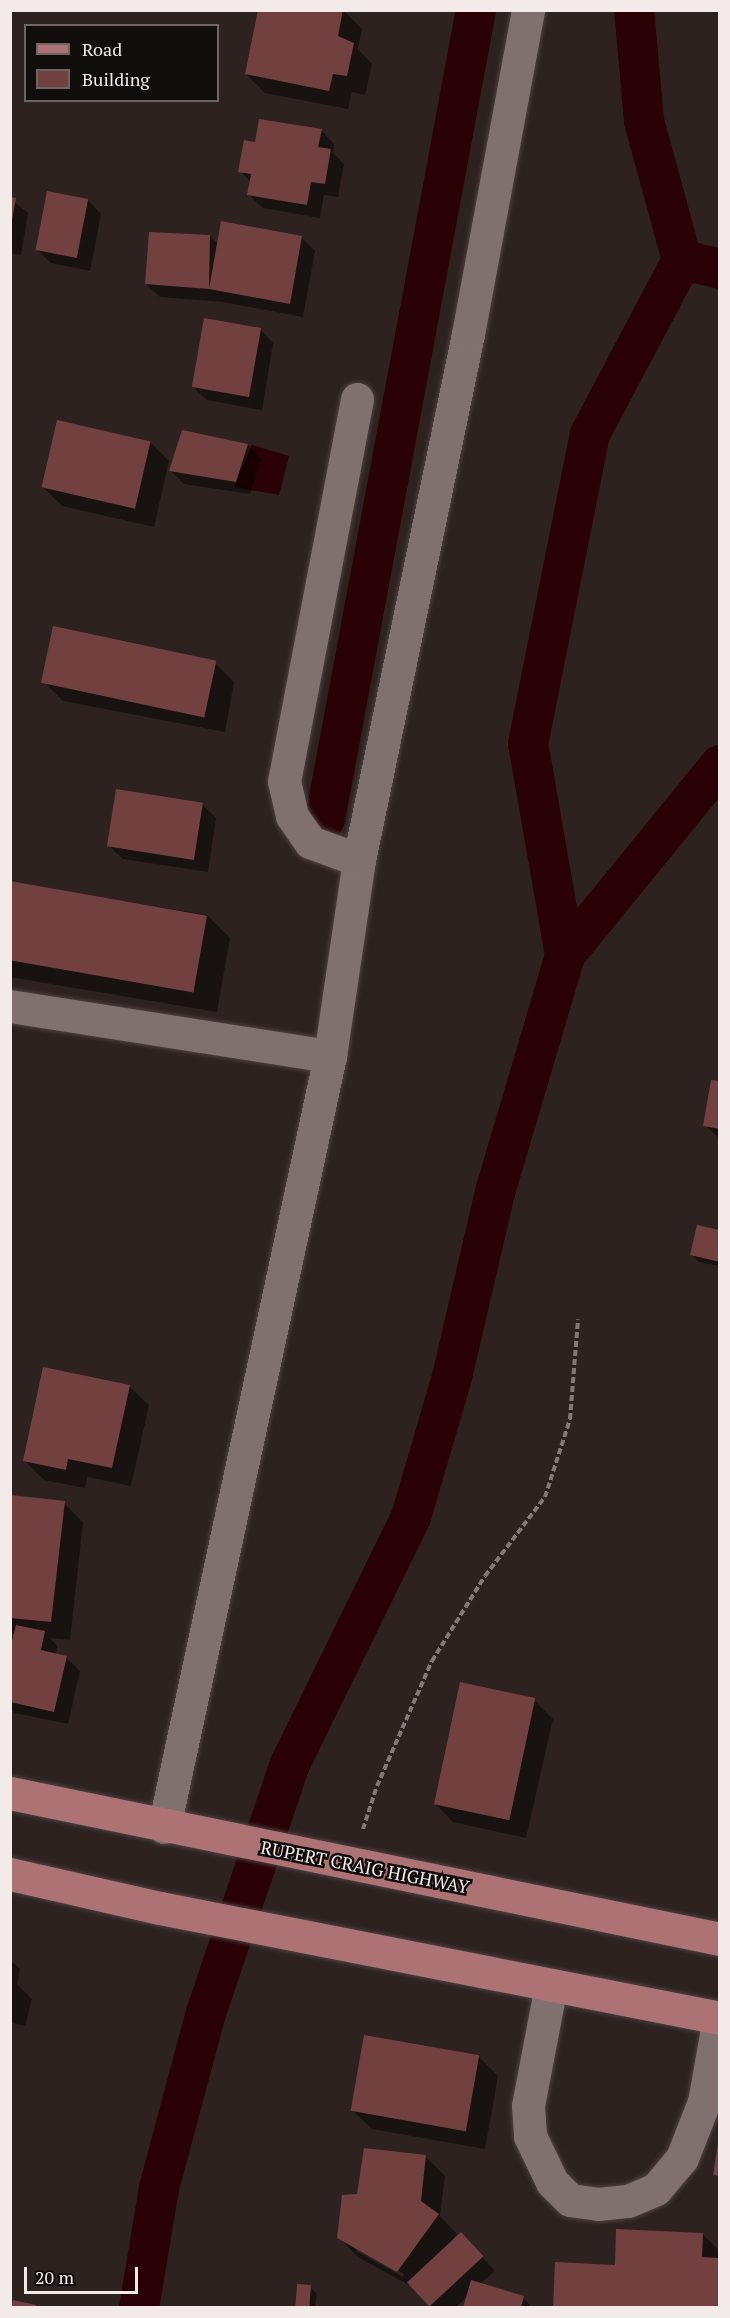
<!DOCTYPE html>
<html>
<head>
<meta charset="utf-8">
<style>
  body { margin:0 }
  #map { position:relative; width:730px; height:2318px; overflow:hidden; background:#2e2221; font-family:"PT Serif",serif }
  div>[style] { position:absolute }
  .water>* { inset:0; background:#2a0105 }
  .shadow>* { inset:0; background:#0007 }
  .canal>* { height:40px; margin:-20px; padding:0 20px; transform-origin:20px; border-radius:20px; background:#2a0105 }
  .building>* { inset:0; background:#734040; transform-origin:0 0 }
  .path>* { height:4px; margin-top:-2px; transform-origin:0; background:repeating-linear-gradient(90deg,#837978 0 6px,transparent 0 9px) }
  .roads { filter:drop-shadow(0 0 2px #4b4141) drop-shadow(0 0 2px #4b4141) }
  .minor>* { height:33px; margin:-16.5px; padding:0 16.5px; transform-origin:16.5px; border-radius:16.5px; background:#807170 }
  .major>* { height:33px; margin:-16.5px; padding:0 16.5px; transform-origin:16.5px; border-radius:16.5px; background:#ad7374 }
  span { translate:-50% -50%; white-space:nowrap; text-align:center; line-height:1.15; -webkit-text-stroke:5px #120d0d; paint-order:stroke }
  .street-label { font-size:18px; color:#f3eaea }
  .frame { position:absolute; inset:0; border:12px solid #f3eaea; pointer-events:none }
  .legend { position:absolute; left:24px; top:24px; width:195px; height:78px; box-sizing:border-box; background:#120d0d; border:2px solid #6c6565; margin:0; padding:8px 10px; list-style:none; font-size:18px; color:#f3eaea }
  .legend li { display:flex; align-items:center; gap:12px; height:30px }
  .legend b { width:30px; border:2px solid #6c6565 }
  .scale { position:absolute; left:24px; top:2267px; width:114px; height:27px; box-sizing:border-box; border:3px solid #f3eaea; border-top:0; padding-left:8px; font-size:18px; line-height:21px; white-space:nowrap; color:#f3eaea; -webkit-text-stroke:4px #120d0d; paint-order:stroke }
</style>
</head>
<body>
<div id="map">
  <div class="water">
    <div style="clip-path:polygon(252px 445px,289px 456px,279px 495px,234px 487px)"></div>
  </div>
  <div class="shadow">
    <div style="clip-path:polygon(260px 10px,343px 10px,362px 29px,358px 49px,372px 64px,365px 95px,352px 92px,348px 109px,265px 93px,246px 74px)"></div>
    <div style="clip-path:polygon(321px 130px,334px 144px,333px 153px,344px 164px,338px 197px,324px 195px,320px 218px,263px 208px,249px 195px,251px 182px,240px 171px,256px 144px)"></div>
    <div style="clip-path:polygon(10px 199px,28px 213px,21px 255px,10px 253px)"></div>
    <div style="clip-path:polygon(88px 200px,101px 214px,90px 271px,51px 263px,37px 250px)"></div>
    <div style="clip-path:polygon(210px 236px,218px 244px,301px 237px,315px 251px,303px 317px,223px 302px,160px 297px,146px 284px)"></div>
    <div style="clip-path:polygon(260px 329px,273px 343px,262px 410px,207px 400px,193px 387px)"></div>
    <div style="clip-path:polygon(150px 442px,169px 461px,154px 527px,62px 506px,43px 487px)"></div>
    <div style="clip-path:polygon(248px 445px,261px 459px,250px 494px,184px 484px,171px 471px)"></div>
    <div style="clip-path:polygon(215px 663px,234px 682px,225px 732px,63px 701px,44px 682px)"></div>
    <div style="clip-path:polygon(203px 805px,216px 818px,208px 872px,123px 859px,109px 846px)"></div>
    <div style="clip-path:polygon(10px 882px,207px 915px,230px 938px,217px 1012px,10px 977px)"></div>
    <div style="clip-path:polygon(720px 1083px,720px 1139px,705px 1125px)"></div>
    <div style="clip-path:polygon(720px 1232px,720px 1266px,699px 1262px,692px 1255px)"></div>
    <div style="clip-path:polygon(129px 1386px,149px 1405px,131px 1486px,87px 1477px,85px 1488px,44px 1480px,25px 1461px)"></div>
    <div style="clip-path:polygon(10px 1496px,64px 1503px,83px 1522px,70px 1640px,50px 1638px,57px 1646px,56px 1655px,66px 1657px,80px 1671px,68px 1724px,15px 1713px,10px 1709px,10px 1656px,15px 1634px,10px 1634px)"></div>
    <div style="clip-path:polygon(534px 1700px,553px 1719px,526px 1838px,453px 1822px,434px 1803px)"></div>
    <div style="clip-path:polygon(10px 1960px,20px 1969px,17px 1984px,32px 1999px,25px 2026px,12px 2023px,10px 2031px)"></div>
    <div style="clip-path:polygon(479px 2057px,498px 2076px,485px 2149px,372px 2129px,352px 2110px)"></div>
    <div style="clip-path:polygon(evenodd,426px 2157px,445px 2176px,440px 2216px,457px 2234px,453px 2239px,474px 2248px,495px 2271px,480px 2284px,523px 2298px,533px 2308px,464px 2308px,468px 2296px,455px 2308px,433px 2308px,416px 2289px,358px 2257px,338px 2237px,358px 2196px,426px 2157px,356px 2247px,404px 2274px,403px 2277px,356px 2251px,356px 2247px)"></div>
    <div style="clip-path:polygon(702px 2234px,720px 2251px,720px 2308px,616px 2267px)"></div>
    <div style="clip-path:polygon(310px 2287px,317px 2294px,315px 2308px,295px 2308px)"></div>
  </div>
  <div class="canal">
    <div style="left:682px;top:260px;width:39px;rotate:13deg"></div>
    <div style="left:325px;top:819px;width:823px;rotate:-79.43deg"></div>
    <div style="left:565px;top:955px;width:214px;rotate:-99.9deg"></div>
    <div style="left:528px;top:744px;width:316px;rotate:-78.7deg"></div>
    <div style="left:590px;top:434px;width:197px;rotate:-62.1deg"></div>
    <div style="left:682px;top:260px;width:144px;rotate:-105.3deg"></div>
    <div style="left:644px;top:121px;width:111px;rotate:-95.1deg"></div>
    <div style="left:139px;top:2308px;width:122px;rotate:-80.5deg"></div>
    <div style="left:159px;top:2188px;width:181px;rotate:-75deg"></div>
    <div style="left:206px;top:2013px;width:261px;rotate:-71.4deg"></div>
    <div style="left:289px;top:1766px;width:277px;rotate:-63.9deg"></div>
    <div style="left:411px;top:1517px;width:146px;rotate:-73.7deg"></div>
    <div style="left:452px;top:1377px;width:190px;rotate:-76.9deg"></div>
    <div style="left:495px;top:1192px;width:247px;rotate:-73.5deg"></div>
    <div style="left:565px;top:955px;width:245px;rotate:-50.8deg"></div>
  </div>
  <div class="building">
    <div style="clip-path:polygon(258px 10px,343px 10px,338px 36px,354px 43px,347px 76px,333px 74px,329px 91px,245px 74px)"></div>
    <div style="clip-path:polygon(259px 119px,322px 129px,318px 147px,331px 149px,325px 184px,311px 182px,307px 205px,247px 195px,251px 174px,238px 172px,244px 140px,255px 142px)"></div>
    <div style="left:47px;top:191px;width:42px;height:60px;rotate:11deg"></div>
    <div style="clip-path:polygon(10px 197px,16px 198px,12px 220px,10px 220px)"></div>
    <div style="clip-path:polygon(221px 221px,302px 236px,290px 304px,209px 289px,145px 284px,149px 232px,210px 235px,209px 289px)"></div>
    <div style="left:204px;top:318px;width:58px;height:70px;rotate:10deg"></div>
    <div style="left:57px;top:420px;width:96px;height:69px;rotate:13deg"></div>
    <div style="clip-path:polygon(182px 430px,248px 444px,236px 482px,169px 471px)"></div>
    <div style="left:53px;top:626px;width:167px;height:58px;rotate:12deg"></div>
    <div style="left:116px;top:789px;width:88px;height:58px;rotate:9deg"></div>
    <div style="left:10px;top:881px;width:200px;height:78px;rotate:10deg"></div>
    <div style="clip-path:polygon(711px 1080px,720px 1081px,720px 1129px,703px 1126px)"></div>
    <div style="clip-path:polygon(697px 1225px,720px 1230px,720px 1262px,690px 1255px)"></div>
    <div style="clip-path:polygon(43px 1367px,130px 1385px,112px 1468px,68px 1459px,66px 1470px,23px 1461px)"></div>
    <div style="clip-path:polygon(10px 1495px,65px 1501px,51px 1622px,10px 1618px)"></div>
    <div style="clip-path:polygon(16px 1625px,45px 1631px,41px 1650px,67px 1656px,54px 1712px,10px 1702px,10px 1649px)"></div>
    <div style="left:460px;top:1682px;width:77px;height:125px;rotate:12deg"></div>
    <div style="left:364px;top:2035px;width:117px;height:77px;rotate:10deg"></div>
    <div style="clip-path:polygon(718px 2143px,720px 2143px,720px 2176px,713px 2175px)"></div>
    <div style="clip-path:polygon(364px 2148px,426px 2155px,421px 2201px,439px 2214px,397px 2272px,337px 2238px,342px 2195px,357px 2194px)"></div>
    <div style="clip-path:polygon(616px 2229px,703px 2233px,702px 2257px,720px 2258px,720px 2308px,553px 2308px,555px 2262px,615px 2265px)"></div>
    <div style="left:461px;top:2232px;width:33px;height:74px;rotate:47deg"></div>
    <div style="clip-path:polygon(471px 2280px,524px 2296px,521px 2308px,463px 2308px)"></div>
    <div style="left:297px;top:2284px;width:14px;height:24px;rotate:4deg"></div>
    <div style="clip-path:polygon(13px 2300px,36px 2305px,35px 2308px,11px 2308px)"></div>
  </div>
  <div class="path">
    <div style="left:363px;top:1829px;width:45px;rotate:-72deg"></div>
    <div style="left:377px;top:1786px;width:137px;rotate:-66.3deg"></div>
    <div style="left:432px;top:1661px;width:100px;rotate:-58.1deg"></div>
    <div style="left:485px;top:1576px;width:99px;rotate:-52.8deg"></div>
    <div style="left:545px;top:1497px;width:82px;rotate:-72.2deg"></div>
    <div style="left:570px;top:1419px;width:100px;rotate:-85.4deg"></div>
  </div>
  <div class="roads">
    <div class="minor">
      <div style="left:357px;top:399px;width:389px;rotate:100.8deg"></div>
      <div style="left:284px;top:781px;width:36px;rotate:77deg"></div>
      <div style="left:292px;top:816px;width:32px;rotate:55deg"></div>
      <div style="left:310px;top:842px;width:52px;rotate:20.2deg"></div>
      <div style="left:10px;top:1006px;width:324px;rotate:8.9deg"></div>
      <div style="left:164px;top:1827px;width:789px;rotate:-77.85deg"></div>
      <div style="left:330px;top:1056px;width:198px;rotate:-81.6deg"></div>
      <div style="left:359px;top:860px;width:537px;rotate:-78.29deg"></div>
      <div style="left:468px;top:334px;width:330px;rotate:-79.5deg"></div>
      <div style="left:551px;top:1985px;width:123px;rotate:100.8deg"></div>
      <div style="left:528px;top:2106px;width:30px;rotate:86deg"></div>
      <div style="left:530px;top:2136px;width:51px;rotate:64.4deg"></div>
      <div style="left:552px;top:2182px;width:25px;rotate:45deg"></div>
      <div style="left:570px;top:2200px;width:28px;rotate:8deg"></div>
      <div style="left:598px;top:2204px;width:30px;rotate:-6deg"></div>
      <div style="left:628px;top:2201px;width:30px;rotate:-23deg"></div>
      <div style="left:656px;top:2189px;width:40px;rotate:-50deg"></div>
      <div style="left:682px;top:2158px;width:60px;rotate:-68.6deg"></div>
      <div style="left:704px;top:2102px;width:85px;rotate:-79.9deg"></div>
    </div>
    <div class="major">
      <div style="left:10px;top:1793px;width:725px;rotate:11.62deg"></div>
      <div style="left:10px;top:1874px;width:154px;rotate:12.8deg"></div>
      <div style="left:160px;top:1908px;width:571px;rotate:11.11deg"></div>
    </div>
  </div>
  <div class="street-label">
    <span style="left:365px;top:1867px;rotate:11deg">RUPERT CRAIG HIGHWAY</span>
  </div>
  <div class="frame"></div>
  <ul class="legend">
  <li><b style="height:8px;background:#ad7374"></b>Road</li>
  <li><b style="height:16px;background:#734040"></b>Building</li>
  </ul>
  <div class="scale">20 m</div>
</div>
</body>
</html>
